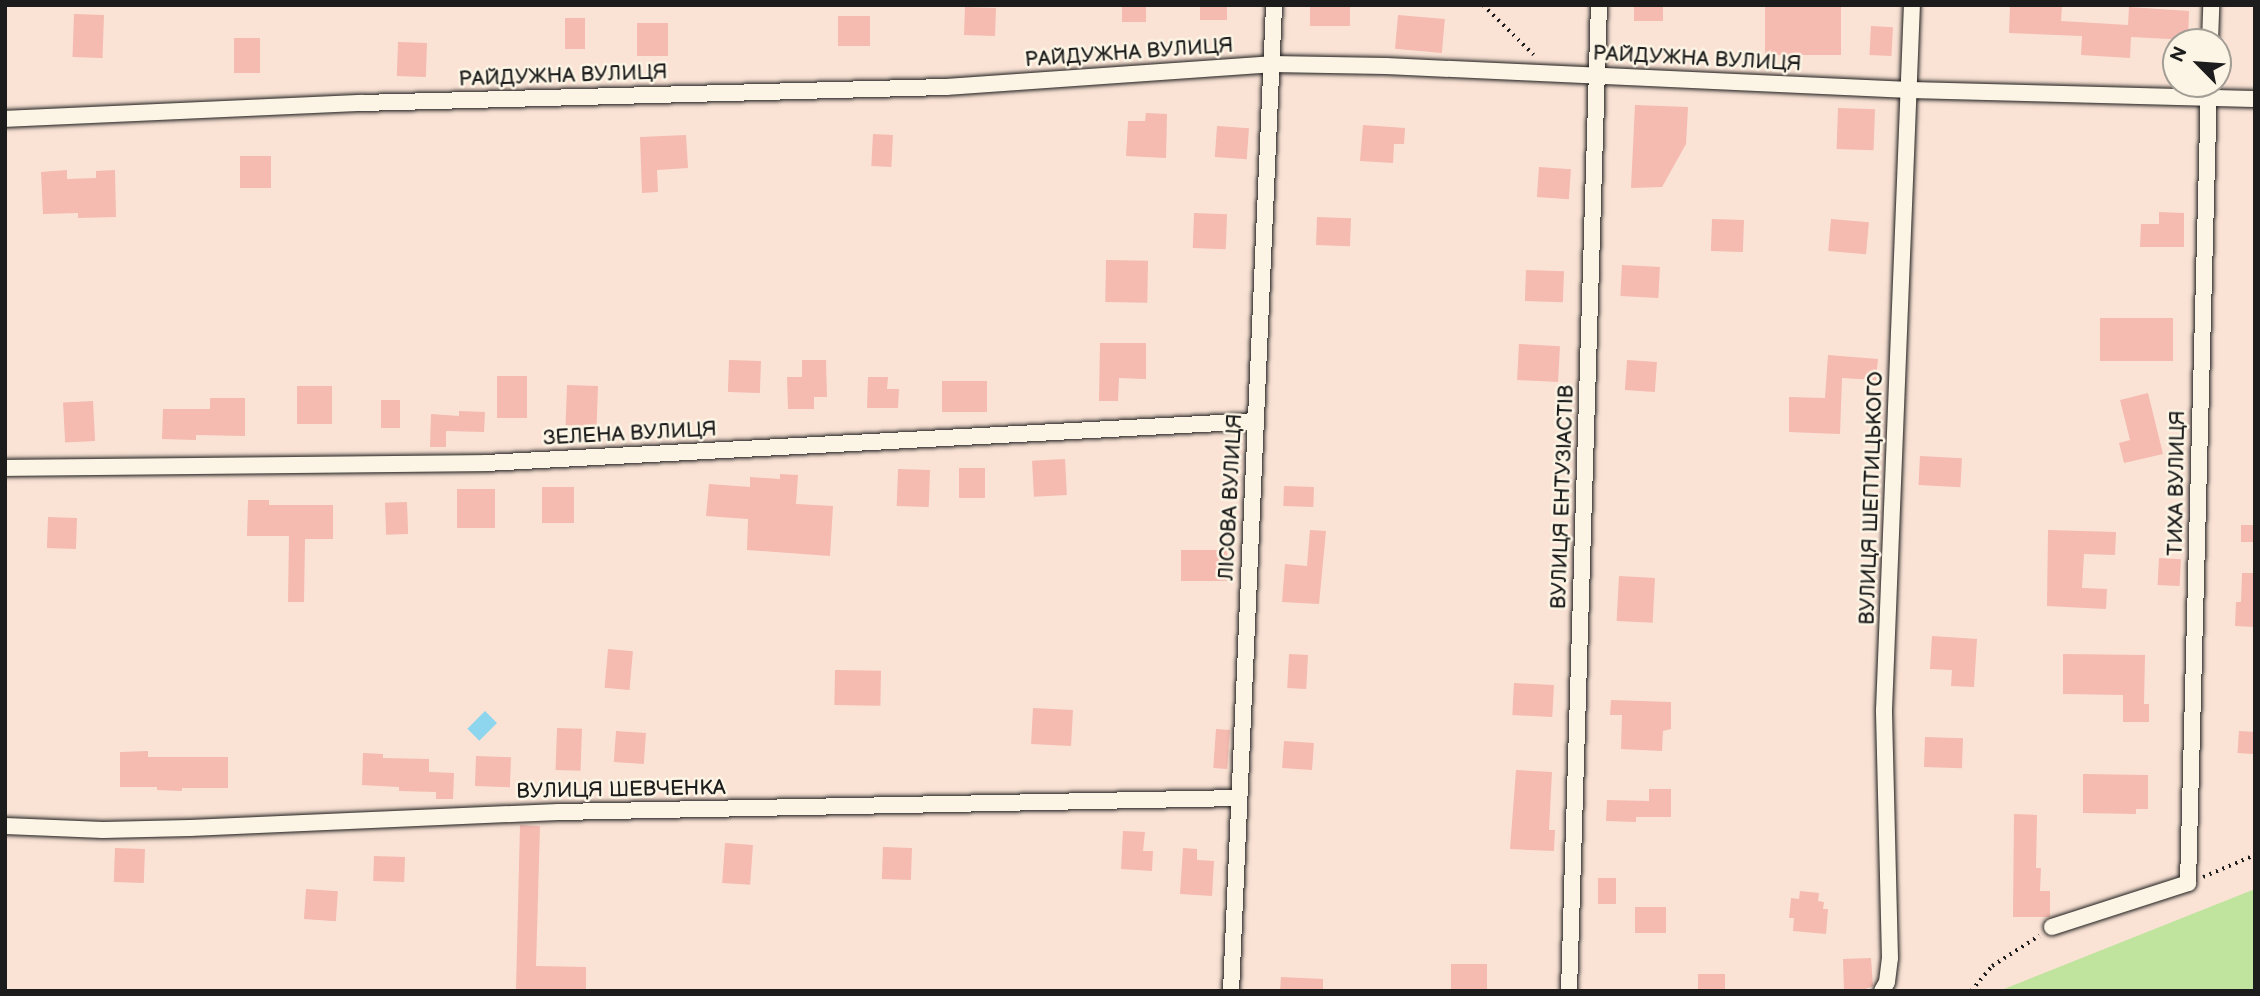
<!DOCTYPE html>
<html>
<head>
<meta charset="utf-8">
<style>
  body { margin:0 }
  #map { position:relative; width:2260px; height:996px; overflow:hidden; background:#fae3d5; font-family:"Balsamiq Sans",sans-serif }
  div>[style] { position:absolute }
  .green>* { inset:0; background:#c0e49e }
  .water>* { inset:0; background:#8dd6ee; transform-origin:0 0 }
  .building>* { inset:0; background:#f5bab0; transform-origin:0 0 }
  .path>* { height:3.5px; margin-top:-1.75px; transform-origin:0; background:repeating-linear-gradient(90deg,#1c1c1c 0 2px,transparent 0 7px) }
  .roads { filter:drop-shadow(0 0 2px #1c1c1c) drop-shadow(0 0 2px #1c1c1c) }
  .minor>* { height:16px; margin:-8px; padding:0 8px; transform-origin:8px; border-radius:8px; background:#fcf5e5 }
  span { translate:-50% -50%; white-space:nowrap; text-align:center; line-height:1.15; -webkit-text-stroke:5px #fcf5e5; paint-order:stroke }
  .street-label { font-size:21px; color:#1c1c1c }
  .frame { position:absolute; inset:0; border:7px solid #1c1c1c; pointer-events:none }
  .north { position:absolute; left:2162px; top:28px; width:70px; height:70px; box-sizing:border-box; background:#fcf5e5; border:2px solid #a29e95; border-radius:50%; rotate:295deg; font-size:19px; font-weight:700; line-height:28px; text-align:center; color:#1c1c1c }
  .north::after { content:''; display:block; margin:auto; width:24px; height:32px; background:#1c1c1c; clip-path:polygon(50% 0,100% 100%,50% 72%,0 100%) }
</style>
</head>
<body>
<div id="map">
  <div class="green">
    <div style="clip-path:polygon(2255px 889px,2255px 991px,1999px 991px)"></div>
  </div>
  <div class="water">
    <div style="left:485px;top:711px;width:17px;height:25px;rotate:45deg"></div>
  </div>
  <div class="building">
    <div style="left:1122px;top:5px;width:24px;height:17px"></div>
    <div style="left:1200px;top:5px;width:27px;height:15px"></div>
    <div style="left:1310px;top:5px;width:40px;height:21px"></div>
    <div style="left:1634px;top:5px;width:29px;height:16px"></div>
    <div style="left:1765px;top:5px;width:76px;height:50px"></div>
    <div style="clip-path:polygon(2010px 5px,2062px 5px,2061px 21px,2128px 25px,2129px 7px,2189px 11px,2188px 40px,2131px 37px,2130px 58px,2081px 55px,2082px 36px,2009px 33px)"></div>
    <div style="left:965px;top:7px;width:31px;height:28px;rotate:2deg"></div>
    <div style="left:74px;top:14px;width:30px;height:43px;rotate:2deg"></div>
    <div style="left:1398px;top:15px;width:47px;height:34px;rotate:5deg"></div>
    <div style="left:838px;top:16px;width:32px;height:30px"></div>
    <div style="left:565px;top:18px;width:20px;height:31px"></div>
    <div style="left:637px;top:23px;width:31px;height:33px"></div>
    <div style="left:1871px;top:26px;width:22px;height:29px;rotate:3deg"></div>
    <div style="left:234px;top:38px;width:26px;height:35px"></div>
    <div style="left:398px;top:42px;width:29px;height:34px;rotate:2deg"></div>
    <div style="clip-path:polygon(1635px 105px,1688px 107px,1686px 144px,1662px 187px,1631px 188px)"></div>
    <div style="left:1838px;top:108px;width:37px;height:41px;rotate:2deg"></div>
    <div style="clip-path:polygon(1146px 113px,1167px 114px,1166px 158px,1126px 156px,1128px 121px,1145px 121px)"></div>
    <div style="clip-path:polygon(1363px 125px,1405px 128px,1404px 144px,1394px 144px,1393px 163px,1360px 161px)"></div>
    <div style="left:1217px;top:126px;width:32px;height:31px;rotate:4deg"></div>
    <div style="left:873px;top:134px;width:20px;height:32px;rotate:3deg"></div>
    <div style="clip-path:polygon(686px 135px,688px 168px,657px 170px,658px 192px,642px 193px,640px 137px)"></div>
    <div style="left:240px;top:156px;width:31px;height:32px"></div>
    <div style="left:1539px;top:167px;width:32px;height:30px;rotate:4deg"></div>
    <div style="clip-path:polygon(67px 170px,67px 179px,96px 178px,96px 171px,115px 170px,116px 217px,78px 218px,78px 213px,43px 214px,41px 172px)"></div>
    <div style="clip-path:polygon(2159px 212px,2184px 213px,2184px 247px,2140px 247px,2141px 224px,2159px 224px)"></div>
    <div style="left:1194px;top:213px;width:33px;height:35px;rotate:2deg"></div>
    <div style="left:1317px;top:217px;width:34px;height:28px;rotate:2deg"></div>
    <div style="left:1712px;top:219px;width:32px;height:32px;rotate:2deg"></div>
    <div style="left:1831px;top:219px;width:38px;height:32px;rotate:5deg"></div>
    <div style="left:1106px;top:260px;width:42px;height:42px;rotate:1deg"></div>
    <div style="left:1622px;top:265px;width:38px;height:31px;rotate:3deg"></div>
    <div style="left:1526px;top:270px;width:38px;height:31px;rotate:2deg"></div>
    <div style="left:2100px;top:318px;width:73px;height:43px"></div>
    <div style="clip-path:polygon(1100px 343px,1146px 343px,1146px 379px,1119px 378px,1118px 401px,1099px 401px)"></div>
    <div style="left:1519px;top:344px;width:41px;height:36px;rotate:3deg"></div>
    <div style="clip-path:polygon(1828px 355px,1878px 359px,1876px 380px,1842px 378px,1840px 434px,1789px 432px,1789px 397px,1825px 398px)"></div>
    <div style="left:729px;top:360px;width:32px;height:32px;rotate:2deg"></div>
    <div style="clip-path:polygon(802px 360px,826px 360px,827px 397px,814px 397px,814px 409px,788px 409px,787px 377px,802px 377px)"></div>
    <div style="left:1627px;top:360px;width:30px;height:30px;rotate:4deg"></div>
    <div style="left:527px;top:376px;width:42px;height:30px;rotate:90deg"></div>
    <div style="clip-path:polygon(868px 377px,888px 377px,887px 389px,899px 389px,898px 408px,867px 408px)"></div>
    <div style="left:942px;top:381px;width:45px;height:31px"></div>
    <div style="left:567px;top:385px;width:31px;height:40px;rotate:2deg"></div>
    <div style="left:297px;top:386px;width:35px;height:38px"></div>
    <div style="clip-path:polygon(2148px 393px,2163px 454px,2124px 463px,2119px 443px,2130px 440px,2120px 400px)"></div>
    <div style="clip-path:polygon(210px 398px,245px 398px,245px 436px,196px 435px,196px 440px,162px 439px,163px 409px,210px 409px)"></div>
    <div style="left:381px;top:400px;width:19px;height:28px"></div>
    <div style="left:93px;top:401px;width:40px;height:30px;rotate:87deg"></div>
    <div style="clip-path:polygon(459px 411px,485px 412px,484px 432px,446px 431px,446px 447px,430px 447px,431px 414px,459px 416px)"></div>
    <div style="left:1920px;top:456px;width:42px;height:29px;rotate:3deg"></div>
    <div style="left:1065px;top:459px;width:36px;height:33px;rotate:87deg"></div>
    <div style="left:959px;top:468px;width:26px;height:30px"></div>
    <div style="left:898px;top:469px;width:32px;height:37px;rotate:2deg"></div>
    <div style="clip-path:polygon(780px 474px,798px 475px,796px 504px,833px 506px,830px 556px,747px 550px,748px 519px,706px 516px,709px 484px,750px 487px,750px 477px,780px 479px)"></div>
    <div style="left:1284px;top:486px;width:30px;height:20px;rotate:2deg"></div>
    <div style="left:542px;top:487px;width:32px;height:36px"></div>
    <div style="left:457px;top:489px;width:38px;height:39px"></div>
    <div style="clip-path:polygon(248px 500px,269px 500px,269px 505px,333px 505px,333px 539px,305px 539px,304px 602px,288px 602px,289px 536px,247px 536px)"></div>
    <div style="left:407px;top:502px;width:32px;height:22px;rotate:88deg"></div>
    <div style="left:48px;top:517px;width:29px;height:31px;rotate:2deg"></div>
    <div style="left:2241px;top:525px;width:14px;height:17px"></div>
    <div style="clip-path:polygon(1310px 530px,1326px 531px,1319px 604px,1282px 602px,1285px 564px,1307px 566px)"></div>
    <div style="clip-path:polygon(2048px 530px,2116px 532px,2115px 555px,2084px 554px,2082px 588px,2107px 589px,2106px 609px,2047px 606px)"></div>
    <div style="left:1181px;top:550px;width:46px;height:31px"></div>
    <div style="left:2159px;top:558px;width:22px;height:27px;rotate:3deg"></div>
    <div style="clip-path:polygon(2242px 573px,2255px 573px,2255px 627px,2235px 626px,2236px 602px,2241px 602px)"></div>
    <div style="left:1619px;top:576px;width:36px;height:45px;rotate:3deg"></div>
    <div style="clip-path:polygon(1932px 636px,1977px 639px,1974px 687px,1951px 686px,1952px 670px,1930px 669px)"></div>
    <div style="left:608px;top:649px;width:25px;height:39px;rotate:5deg"></div>
    <div style="left:1289px;top:654px;width:19px;height:34px;rotate:3deg"></div>
    <div style="clip-path:polygon(2063px 654px,2145px 655px,2144px 704px,2149px 704px,2149px 722px,2123px 722px,2123px 695px,2063px 694px)"></div>
    <div style="left:835px;top:670px;width:46px;height:35px;rotate:1deg"></div>
    <div style="left:1514px;top:683px;width:40px;height:32px;rotate:3deg"></div>
    <div style="clip-path:polygon(1611px 700px,1671px 702px,1671px 729px,1663px 731px,1662px 751px,1621px 749px,1622px 715px,1610px 715px)"></div>
    <div style="left:1033px;top:708px;width:40px;height:36px;rotate:3deg"></div>
    <div style="left:557px;top:728px;width:25px;height:42px;rotate:2deg"></div>
    <div style="left:1216px;top:729px;width:14px;height:39px;rotate:4deg"></div>
    <div style="left:616px;top:731px;width:30px;height:31px;rotate:4deg"></div>
    <div style="left:2239px;top:731px;width:16px;height:22px;rotate:4deg"></div>
    <div style="left:1925px;top:737px;width:38px;height:30px;rotate:2deg"></div>
    <div style="left:1284px;top:741px;width:30px;height:27px;rotate:4deg"></div>
    <div style="clip-path:polygon(148px 751px,148px 757px,228px 757px,228px 788px,182px 788px,182px 791px,157px 790px,157px 787px,120px 787px,120px 752px)"></div>
    <div style="clip-path:polygon(363px 753px,383px 754px,383px 758px,429px 759px,429px 772px,454px 773px,453px 799px,436px 799px,436px 792px,399px 791px,399px 787px,362px 785px)"></div>
    <div style="left:476px;top:756px;width:35px;height:30px;rotate:2deg"></div>
    <div style="clip-path:polygon(1516px 770px,1552px 772px,1549px 830px,1555px 830px,1554px 851px,1510px 849px)"></div>
    <div style="clip-path:polygon(2083px 774px,2148px 775px,2148px 809px,2136px 809px,2136px 814px,2083px 813px)"></div>
    <div style="clip-path:polygon(1649px 789px,1671px 789px,1671px 817px,1636px 817px,1636px 822px,1606px 821px,1607px 800px,1649px 801px)"></div>
    <div style="clip-path:polygon(2014px 814px,2037px 815px,2036px 868px,2041px 868px,2040px 891px,2050px 891px,2050px 917px,2013px 917px)"></div>
    <div style="clip-path:polygon(520px 825px,540px 826px,536px 966px,586px 967px,586px 991px,516px 989px)"></div>
    <div style="clip-path:polygon(1123px 831px,1145px 832px,1143px 851px,1153px 851px,1152px 871px,1121px 869px)"></div>
    <div style="left:725px;top:843px;width:28px;height:40px;rotate:4deg"></div>
    <div style="left:883px;top:847px;width:29px;height:32px;rotate:2deg"></div>
    <div style="left:115px;top:848px;width:30px;height:34px;rotate:2deg"></div>
    <div style="clip-path:polygon(1183px 848px,1197px 849px,1197px 860px,1214px 861px,1212px 896px,1180px 894px)"></div>
    <div style="left:374px;top:856px;width:31px;height:25px;rotate:2deg"></div>
    <div style="left:1598px;top:878px;width:18px;height:26px"></div>
    <div style="left:306px;top:889px;width:32px;height:30px;rotate:4deg"></div>
    <div style="clip-path:polygon(1800px 891px,1819px 893px,1818px 901px,1824px 902px,1823px 909px,1828px 909px,1826px 934px,1793px 931px,1794px 918px,1789px 918px,1791px 898px,1799px 899px)"></div>
    <div style="left:1666px;top:907px;width:26px;height:31px;rotate:90deg"></div>
    <div style="clip-path:polygon(1871px 958px,1873px 986px,1861px 991px,1844px 991px,1843px 959px)"></div>
    <div style="left:1451px;top:964px;width:36px;height:27px"></div>
    <div style="left:1698px;top:974px;width:27px;height:17px"></div>
    <div style="clip-path:polygon(1281px 977px,1323px 979px,1323px 991px,1280px 991px)"></div>
  </div>
  <div class="path">
    <div style="left:1483px;top:5px;width:71px;rotate:44.4deg"></div>
    <div style="left:2203px;top:877px;width:56px;rotate:-22.9deg"></div>
    <div style="left:1971px;top:991px;width:33px;rotate:-50deg"></div>
    <div style="left:1992px;top:966px;width:56px;rotate:-32.6deg"></div>
  </div>
  <div class="roads">
    <div class="minor">
      <div style="left:2210px;top:42px;width:37px;rotate:-88deg"></div>
      <div style="left:5px;top:119px;width:356px;rotate:-2.6deg"></div>
      <div style="left:361px;top:103px;width:585px;rotate:-1.57deg"></div>
      <div style="left:946px;top:87px;width:326px;rotate:-4deg"></div>
      <div style="left:1271px;top:64px;width:115px;rotate:1deg"></div>
      <div style="left:1386px;top:66px;width:524px;rotate:2.63deg"></div>
      <div style="left:1909px;top:90px;width:346px;rotate:1.5deg"></div>
      <div style="left:5px;top:468px;width:481px;rotate:-0.6deg"></div>
      <div style="left:486px;top:463px;width:771px;rotate:-3.12deg"></div>
      <div style="left:5px;top:826px;width:98px;rotate:2.3deg"></div>
      <div style="left:103px;top:830px;width:87px;rotate:-1.3deg"></div>
      <div style="left:190px;top:828px;width:369px;rotate:-2.5deg"></div>
      <div style="left:559px;top:812px;width:680px;rotate:-1.18deg"></div>
      <div style="left:2052px;top:927px;width:143px;rotate:-17.9deg"></div>
      <div style="left:2188px;top:883px;width:799px;rotate:-88.49deg"></div>
      <div style="left:1231px;top:991px;width:987px;rotate:-87.5deg"></div>
      <div style="left:1569px;top:991px;width:986px;rotate:-88.26deg"></div>
      <div style="left:1882px;top:991px;width:10px;rotate:-61deg"></div>
      <div style="left:1887px;top:982px;width:24px;rotate:-83deg"></div>
      <div style="left:1890px;top:958px;width:248px;rotate:-91.4deg"></div>
      <div style="left:1884px;top:710px;width:706px;rotate:-87.73deg"></div>
    </div>
  </div>
  <div class="street-label">
    <span style="left:1129px;top:53px;rotate:-4deg">РАЙДУЖНА ВУЛИЦЯ</span>
    <span style="left:1697px;top:59px;rotate:3deg">РАЙДУЖНА ВУЛИЦЯ</span>
    <span style="left:563px;top:76px;rotate:-2deg">РАЙДУЖНА ВУЛИЦЯ</span>
    <span style="left:630px;top:434px;rotate:-3deg">ЗЕЛЕНА ВУЛИЦЯ</span>
    <span style="left:2177px;top:483px;rotate:-89deg">ТИХА ВУЛИЦЯ</span>
    <span style="left:1231px;top:497px;rotate:-87deg">ЛІСОВА ВУЛИЦЯ</span>
    <span style="left:1563px;top:497px;rotate:-88deg">ВУЛИЦЯ ЕНТУЗІАСТІВ</span>
    <span style="left:1872px;top:498px;rotate:-88deg">ВУЛИЦЯ ШЕПТИЦЬКОГО</span>
    <span style="left:621px;top:790px;rotate:-1deg">ВУЛИЦЯ ШЕВЧЕНКА</span>
  </div>
  <div class="frame"></div>
  <div class="north">N</div>
</div>
</body>
</html>
